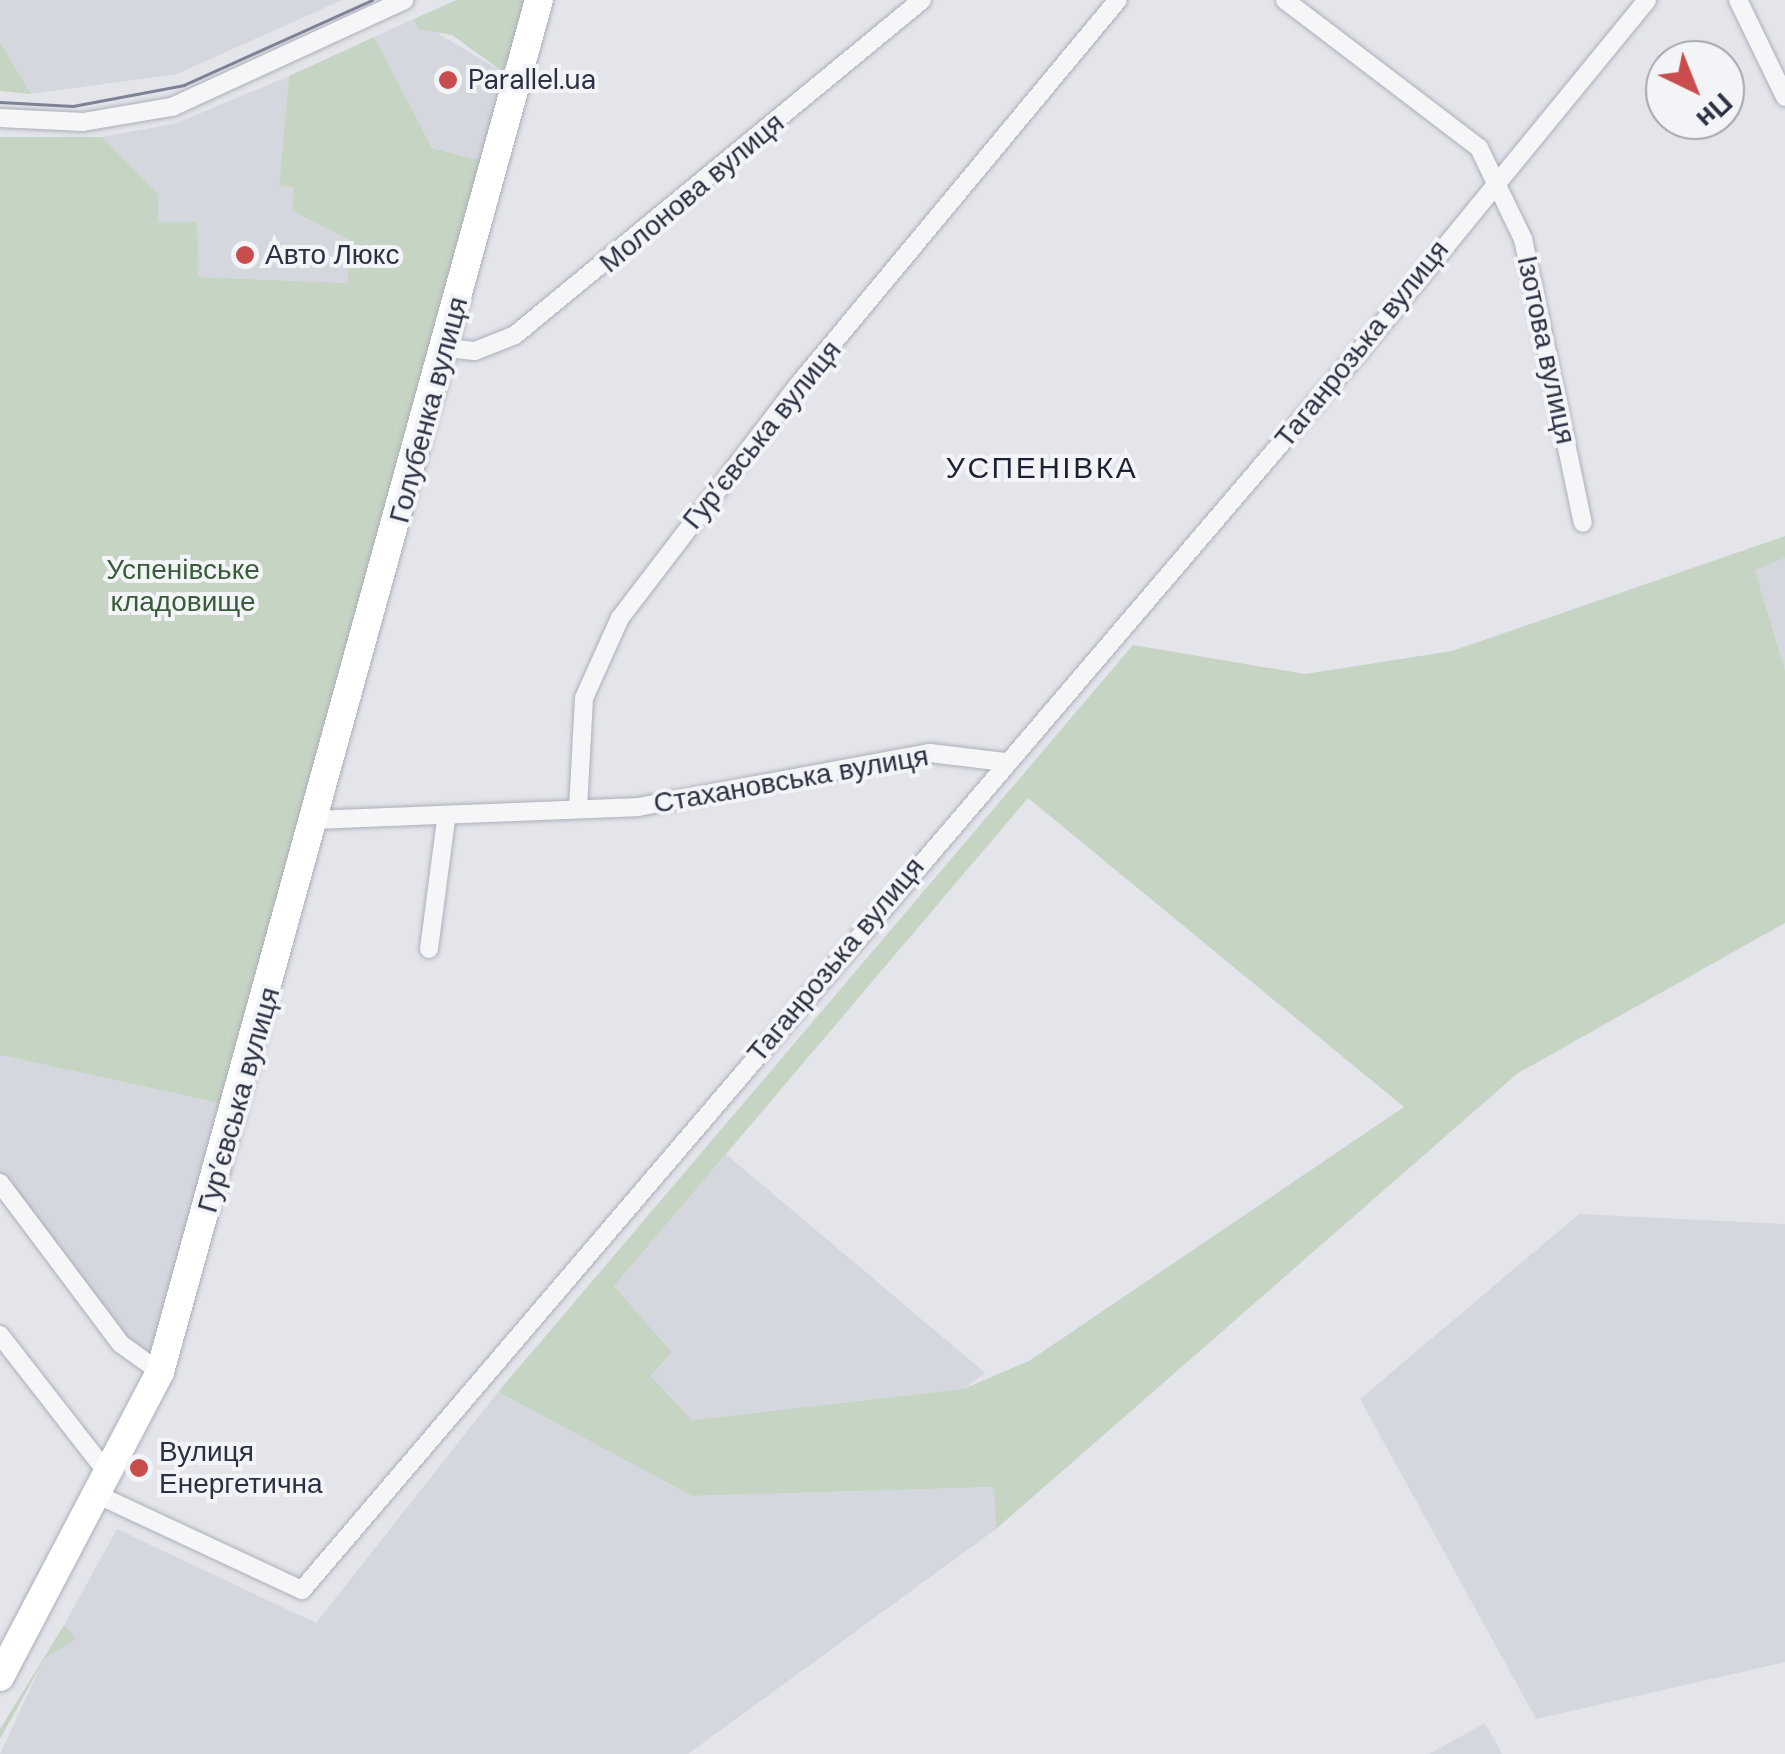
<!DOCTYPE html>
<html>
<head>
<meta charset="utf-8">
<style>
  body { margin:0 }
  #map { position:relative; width:1785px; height:1754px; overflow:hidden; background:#e3e5eb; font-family:"DM Sans",sans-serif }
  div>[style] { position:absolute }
  .built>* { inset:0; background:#d5d7df }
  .green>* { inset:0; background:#c6d4c4 }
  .roads { filter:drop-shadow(0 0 2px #acafb8) drop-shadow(0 0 2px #acafb8) }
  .minor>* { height:18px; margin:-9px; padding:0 9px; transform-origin:9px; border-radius:9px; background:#f6f6f9 }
  .highway>* { height:28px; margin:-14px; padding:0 14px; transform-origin:14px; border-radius:14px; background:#fff }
  .tram>* { height:2.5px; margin:-1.25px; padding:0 1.25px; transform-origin:1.25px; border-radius:1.25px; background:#7d8294 }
  .dots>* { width:28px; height:28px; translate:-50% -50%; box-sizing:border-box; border:5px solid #f3f4f8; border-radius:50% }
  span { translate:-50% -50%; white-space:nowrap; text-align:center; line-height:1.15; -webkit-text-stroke:8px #f3f4f8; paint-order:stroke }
  .poi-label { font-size:28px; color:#2b3042 }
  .left { translate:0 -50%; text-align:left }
  .street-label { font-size:28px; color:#2b3042 }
  .park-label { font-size:28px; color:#3a5d39 }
  .neighbourhood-label { font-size:30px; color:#1d2133; letter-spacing:2.5px }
  .north { position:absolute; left:1645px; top:40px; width:100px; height:100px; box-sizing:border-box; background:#f3f4f8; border:2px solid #a3a6af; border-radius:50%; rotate:137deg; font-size:28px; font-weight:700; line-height:40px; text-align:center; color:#2b3042 }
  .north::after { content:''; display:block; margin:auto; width:35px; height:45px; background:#ca4d4e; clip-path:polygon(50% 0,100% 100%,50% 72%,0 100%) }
</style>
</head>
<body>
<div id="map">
  <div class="built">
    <div style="clip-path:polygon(0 0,342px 0,177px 74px,31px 94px,0 42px)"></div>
    <div style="clip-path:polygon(414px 19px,506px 74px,483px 161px,433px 148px,410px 116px,374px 37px)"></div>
    <div style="clip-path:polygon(289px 76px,279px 186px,294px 187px,292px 211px,349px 238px,349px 283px,197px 277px,158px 222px,158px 194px,102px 137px,177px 123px)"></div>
    <div style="clip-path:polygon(1785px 558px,1785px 670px,1755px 569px)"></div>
    <div style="clip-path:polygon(0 1055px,229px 1105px,154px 1375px,0 1177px)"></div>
    <div style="clip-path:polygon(726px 1154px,985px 1373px,964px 1389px,692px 1420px,651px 1376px,672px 1352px,614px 1286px)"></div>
    <div style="clip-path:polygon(1579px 1214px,1785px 1224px,1785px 1662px,1536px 1719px,1360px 1399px)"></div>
    <div style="clip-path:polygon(498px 1392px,692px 1496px,995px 1487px,996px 1529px,688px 1754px,0 1754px,45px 1657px,75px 1639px,64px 1625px,117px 1529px,316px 1623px)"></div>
    <div style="clip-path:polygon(1485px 1723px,1502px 1754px,1429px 1754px)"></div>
  </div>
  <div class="green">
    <div style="clip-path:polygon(456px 0,526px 0,506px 74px,452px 35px,418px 29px,414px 19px)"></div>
    <div style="clip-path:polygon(374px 37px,432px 148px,483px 161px,229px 1105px,0 1055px,0 137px,102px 137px,158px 194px,158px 222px,197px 222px,198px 277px,348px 283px,348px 239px,292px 211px,294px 187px,279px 186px,289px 76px)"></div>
    <div style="clip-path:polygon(0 42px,31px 94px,0 91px)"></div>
    <div style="clip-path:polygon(evenodd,1785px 536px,1785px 558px,1755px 570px,1785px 670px,1785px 923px,1518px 1073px,996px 1529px,994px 1487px,692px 1496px,498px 1392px,1133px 645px,1305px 674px,1452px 651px,1785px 536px,1028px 798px,1404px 1107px,1029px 1361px,963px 1389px,692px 1420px,651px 1376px,672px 1352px,614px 1286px,1028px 798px)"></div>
    <div style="clip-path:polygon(64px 1625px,76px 1639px,45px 1658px,0 1739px,0 1729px)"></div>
  </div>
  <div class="roads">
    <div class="minor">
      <div style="left:1285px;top:0;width:244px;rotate:37.3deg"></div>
      <div style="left:1479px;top:148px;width:101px;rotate:64.2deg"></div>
      <div style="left:1523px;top:239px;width:290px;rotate:78.1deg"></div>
      <div style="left:1738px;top:0;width:108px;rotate:64.1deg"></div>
      <div style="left:0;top:118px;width:83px;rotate:2.8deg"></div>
      <div style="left:83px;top:122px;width:90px;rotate:-9.6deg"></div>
      <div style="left:172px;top:107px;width:256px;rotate:-24.7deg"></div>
      <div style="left:446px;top:348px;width:29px;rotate:6deg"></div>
      <div style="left:475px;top:351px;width:43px;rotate:-21.8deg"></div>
      <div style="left:515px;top:335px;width:527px;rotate:-39.46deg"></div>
      <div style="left:578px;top:809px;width:111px;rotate:-86.9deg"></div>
      <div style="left:584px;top:698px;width:88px;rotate:-65.8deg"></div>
      <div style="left:620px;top:618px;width:295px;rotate:-52.6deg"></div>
      <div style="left:799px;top:384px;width:499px;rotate:-50.3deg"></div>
      <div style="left:316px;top:820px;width:322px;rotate:-2.3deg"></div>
      <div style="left:638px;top:807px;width:297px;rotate:-10.5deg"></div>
      <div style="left:930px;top:753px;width:75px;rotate:6.9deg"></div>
      <div style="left:429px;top:949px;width:130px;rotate:-82.5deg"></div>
      <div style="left:0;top:1183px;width:201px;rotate:53.1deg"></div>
      <div style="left:121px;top:1344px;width:48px;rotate:35.7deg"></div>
      <div style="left:0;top:1335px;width:177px;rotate:52.1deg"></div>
      <div style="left:98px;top:1495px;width:225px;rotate:25deg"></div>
      <div style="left:302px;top:1590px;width:1628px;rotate:-49.51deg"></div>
      <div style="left:1359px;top:352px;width:455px;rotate:-50.7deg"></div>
    </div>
    <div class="highway">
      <div style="left:0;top:1677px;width:344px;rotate:-62.3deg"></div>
      <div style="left:160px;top:1372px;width:1423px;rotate:-74.56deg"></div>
    </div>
  </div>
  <div class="tram">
    <div style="left:0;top:102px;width:73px;rotate:3.1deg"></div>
    <div style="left:73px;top:106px;width:113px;rotate:-10.7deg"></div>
    <div style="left:184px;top:85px;width:206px;rotate:-24.3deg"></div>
  </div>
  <div class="dots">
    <div style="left:448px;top:80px;background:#ca4d4e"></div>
    <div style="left:245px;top:255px;background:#ca4d4e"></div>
    <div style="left:139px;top:1468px;background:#ca4d4e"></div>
  </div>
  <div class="poi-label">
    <span class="left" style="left:468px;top:80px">Parallel.ua</span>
    <span class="left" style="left:265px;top:255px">Авто Люкс</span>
    <span class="left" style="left:159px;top:1468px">Вулиця<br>Енергетична</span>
  </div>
  <div class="street-label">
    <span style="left:692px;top:193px;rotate:-40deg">Молонова вулиця</span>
    <span style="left:1362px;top:344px;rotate:-51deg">Таганрозька вулиця</span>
    <span style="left:1546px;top:350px;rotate:78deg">Ізотова вулиця</span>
    <span style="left:429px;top:410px;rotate:-75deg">Голубенка вулиця</span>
    <span style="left:762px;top:435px;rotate:-51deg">Гур’євська вулиця</span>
    <span style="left:791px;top:780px;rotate:-10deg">Стахановська вулиця</span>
    <span style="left:836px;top:960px;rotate:-50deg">Таганрозька вулиця</span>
    <span style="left:239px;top:1100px;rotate:-74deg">Гур’євська вулиця</span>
  </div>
  <div class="park-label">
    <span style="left:183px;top:586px">Успенівське<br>кладовище</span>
  </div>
  <div class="neighbourhood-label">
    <span style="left:1042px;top:468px">УСПЕНІВКА</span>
  </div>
  <div class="north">Пн</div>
</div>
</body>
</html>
